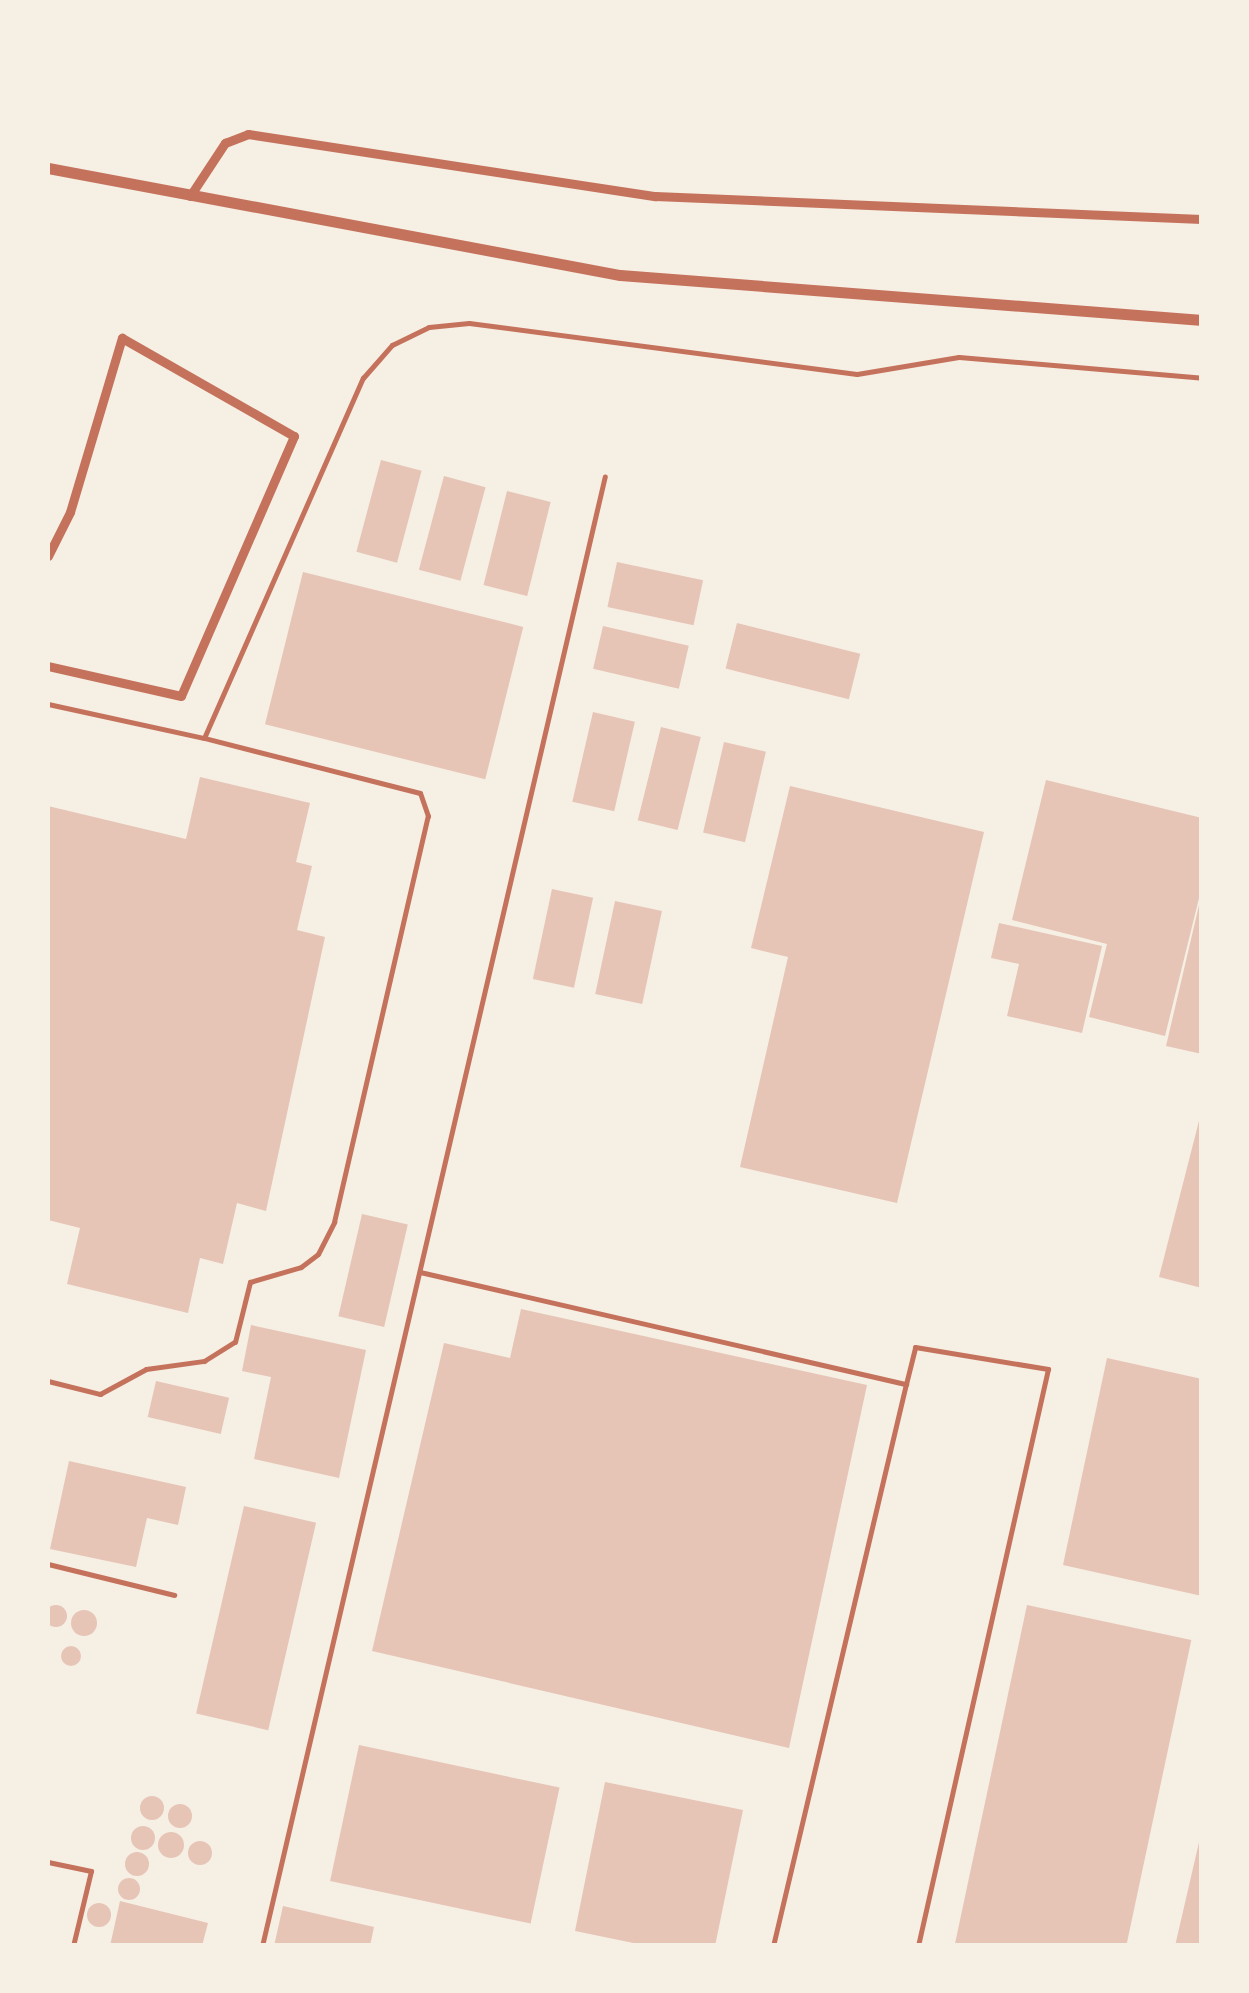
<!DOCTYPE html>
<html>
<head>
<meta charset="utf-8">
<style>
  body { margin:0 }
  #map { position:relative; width:1249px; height:1993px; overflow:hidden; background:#f6efe4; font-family:"Source Serif 4",serif }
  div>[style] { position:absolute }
  .building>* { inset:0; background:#e6c5b7; transform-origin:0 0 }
  .round { border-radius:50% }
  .service>* { height:5px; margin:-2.5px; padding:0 2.5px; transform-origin:2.5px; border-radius:2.5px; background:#c5725c }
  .minor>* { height:9px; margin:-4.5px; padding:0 4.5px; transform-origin:4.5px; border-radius:4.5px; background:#c5725c }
  .tertiary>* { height:11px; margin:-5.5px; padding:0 5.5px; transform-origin:5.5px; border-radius:5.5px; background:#c5725c }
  span { translate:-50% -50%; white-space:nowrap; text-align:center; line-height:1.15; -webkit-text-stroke:10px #f6efe4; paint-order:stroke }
  .frame { position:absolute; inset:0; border:50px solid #f6efe4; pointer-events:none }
</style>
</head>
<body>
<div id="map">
  <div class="building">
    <div style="left:381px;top:460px;width:42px;height:95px;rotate:15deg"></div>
    <div style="left:444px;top:476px;width:43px;height:97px;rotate:15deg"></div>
    <div style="left:507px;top:491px;width:45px;height:97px;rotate:14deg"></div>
    <div style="left:617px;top:562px;width:88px;height:46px;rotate:12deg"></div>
    <div style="left:303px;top:572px;width:227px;height:157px;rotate:14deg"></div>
    <div style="left:737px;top:623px;width:127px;height:47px;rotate:14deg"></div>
    <div style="left:603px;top:626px;width:88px;height:44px;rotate:13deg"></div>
    <div style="left:593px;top:712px;width:43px;height:92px;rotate:13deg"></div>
    <div style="left:661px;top:727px;width:41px;height:96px;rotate:14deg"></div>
    <div style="left:724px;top:742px;width:43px;height:93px;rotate:13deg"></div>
    <div style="clip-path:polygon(200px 777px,310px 803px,296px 862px,312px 866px,297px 930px,325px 937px,266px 1211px,237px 1203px,223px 1264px,200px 1258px,188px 1313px,67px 1284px,80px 1228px,48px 1220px,48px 806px,186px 839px)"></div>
    <div style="clip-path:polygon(1046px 780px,1202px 818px,1202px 886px,1165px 1036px,1089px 1017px,1107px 944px,1012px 920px)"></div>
    <div style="clip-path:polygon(790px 786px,984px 832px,897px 1203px,740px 1167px,788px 957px,751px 948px)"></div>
    <div style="left:552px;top:889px;width:42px;height:92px;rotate:12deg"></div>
    <div style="left:615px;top:901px;width:48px;height:95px;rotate:12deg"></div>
    <div style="clip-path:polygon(1200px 901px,1202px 901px,1202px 1054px,1166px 1046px)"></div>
    <div style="clip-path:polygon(999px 923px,1102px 946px,1082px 1033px,1007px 1016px,1019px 964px,991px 958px)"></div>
    <div style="clip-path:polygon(1200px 1117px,1202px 1117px,1202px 1288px,1159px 1277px)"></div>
    <div style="left:362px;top:1214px;width:47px;height:105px;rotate:13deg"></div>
    <div style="clip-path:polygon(521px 1309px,867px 1385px,789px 1748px,372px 1651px,444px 1343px,510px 1358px)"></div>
    <div style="clip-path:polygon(251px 1325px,366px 1350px,339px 1478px,254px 1459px,271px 1377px,242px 1371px)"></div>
    <div style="clip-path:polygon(1107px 1358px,1202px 1379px,1202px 1596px,1063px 1565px)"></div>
    <div style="left:156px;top:1381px;width:75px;height:37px;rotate:13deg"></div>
    <div style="clip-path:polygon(69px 1461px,186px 1487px,178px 1525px,147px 1518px,136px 1567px,50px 1549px)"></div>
    <div style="left:244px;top:1506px;width:74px;height:213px;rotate:13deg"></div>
    <div class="round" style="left:45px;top:1605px;width:22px;height:22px"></div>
    <div style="left:1027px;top:1605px;width:168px;height:349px;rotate:12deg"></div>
    <div class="round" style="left:71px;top:1610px;width:26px;height:26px"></div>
    <div class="round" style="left:61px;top:1646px;width:20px;height:20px"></div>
    <div style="left:359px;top:1745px;width:205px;height:139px;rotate:12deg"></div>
    <div style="clip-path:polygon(605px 1782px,743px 1810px,715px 1946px,648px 1946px,575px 1931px)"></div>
    <div class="round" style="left:140px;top:1796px;width:24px;height:24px"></div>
    <div class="round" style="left:168px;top:1804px;width:24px;height:24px"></div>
    <div class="round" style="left:131px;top:1826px;width:24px;height:24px"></div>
    <div class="round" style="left:158px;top:1832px;width:26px;height:26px"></div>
    <div style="clip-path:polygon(1200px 1838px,1202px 1946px,1175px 1946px)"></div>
    <div class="round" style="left:188px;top:1841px;width:24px;height:24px"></div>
    <div class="round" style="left:125px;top:1852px;width:24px;height:24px"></div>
    <div class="round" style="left:118px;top:1878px;width:22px;height:22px"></div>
    <div style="clip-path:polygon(120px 1901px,208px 1923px,202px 1946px,110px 1946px)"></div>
    <div class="round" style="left:87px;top:1903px;width:24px;height:24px"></div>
    <div style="clip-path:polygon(283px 1906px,374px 1927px,370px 1946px,274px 1946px)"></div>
  </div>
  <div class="service">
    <div style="left:48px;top:704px;width:160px;rotate:12.3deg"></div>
    <div style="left:204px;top:738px;width:394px;rotate:-66.2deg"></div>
    <div style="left:363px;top:378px;width:44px;rotate:-48.7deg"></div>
    <div style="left:392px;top:345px;width:41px;rotate:-25.9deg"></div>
    <div style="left:429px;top:327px;width:40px;rotate:-5.7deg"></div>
    <div style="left:469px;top:323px;width:391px;rotate:7.5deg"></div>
    <div style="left:857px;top:374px;width:103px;rotate:-9.5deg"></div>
    <div style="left:959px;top:357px;width:244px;rotate:4.9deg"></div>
    <div style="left:420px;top:1272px;width:499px;rotate:13deg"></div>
    <div style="left:906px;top:1384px;width:38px;rotate:-76deg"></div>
    <div style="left:915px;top:1347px;width:135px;rotate:9.4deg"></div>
    <div style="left:1048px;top:1369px;width:591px;rotate:102.7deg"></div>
    <div style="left:48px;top:1381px;width:54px;rotate:14deg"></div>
    <div style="left:100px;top:1394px;width:52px;rotate:-28.5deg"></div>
    <div style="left:146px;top:1369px;width:59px;rotate:-7.9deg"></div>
    <div style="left:204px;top:1361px;width:36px;rotate:-32deg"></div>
    <div style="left:235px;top:1342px;width:62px;rotate:-76deg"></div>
    <div style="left:250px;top:1282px;width:53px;rotate:-16.4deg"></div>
    <div style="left:301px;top:1267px;width:21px;rotate:-37deg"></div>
    <div style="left:318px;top:1254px;width:36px;rotate:-63deg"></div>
    <div style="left:334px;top:1222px;width:417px;rotate:-77deg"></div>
    <div style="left:428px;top:816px;width:24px;rotate:-109deg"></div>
    <div style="left:420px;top:793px;width:222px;rotate:-165.7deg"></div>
    <div style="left:48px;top:1564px;width:130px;rotate:13.8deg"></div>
    <div style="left:48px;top:1862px;width:44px;rotate:11.8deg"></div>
    <div style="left:91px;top:1871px;width:77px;rotate:103.5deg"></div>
    <div style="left:262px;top:1946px;width:1509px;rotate:-76.87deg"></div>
    <div style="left:773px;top:1946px;width:578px;rotate:-76.69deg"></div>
  </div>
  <div class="minor">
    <div style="left:190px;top:196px;width:64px;rotate:-56.6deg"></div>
    <div style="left:225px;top:143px;width:25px;rotate:-21deg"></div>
    <div style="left:248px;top:134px;width:412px;rotate:8.7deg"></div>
    <div style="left:655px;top:196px;width:547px;rotate:2.41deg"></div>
    <div style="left:48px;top:556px;width:49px;rotate:-63.4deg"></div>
    <div style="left:70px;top:512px;width:182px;rotate:-73.4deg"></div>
    <div style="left:122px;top:338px;width:198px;rotate:29.7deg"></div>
    <div style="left:294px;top:436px;width:283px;rotate:113.5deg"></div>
    <div style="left:181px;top:696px;width:136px;rotate:-167.3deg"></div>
  </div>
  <div class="tertiary">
    <div style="left:48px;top:168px;width:582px;rotate:10.6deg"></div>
    <div style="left:620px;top:275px;width:584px;rotate:4.42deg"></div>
  </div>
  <div class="frame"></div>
</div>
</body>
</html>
